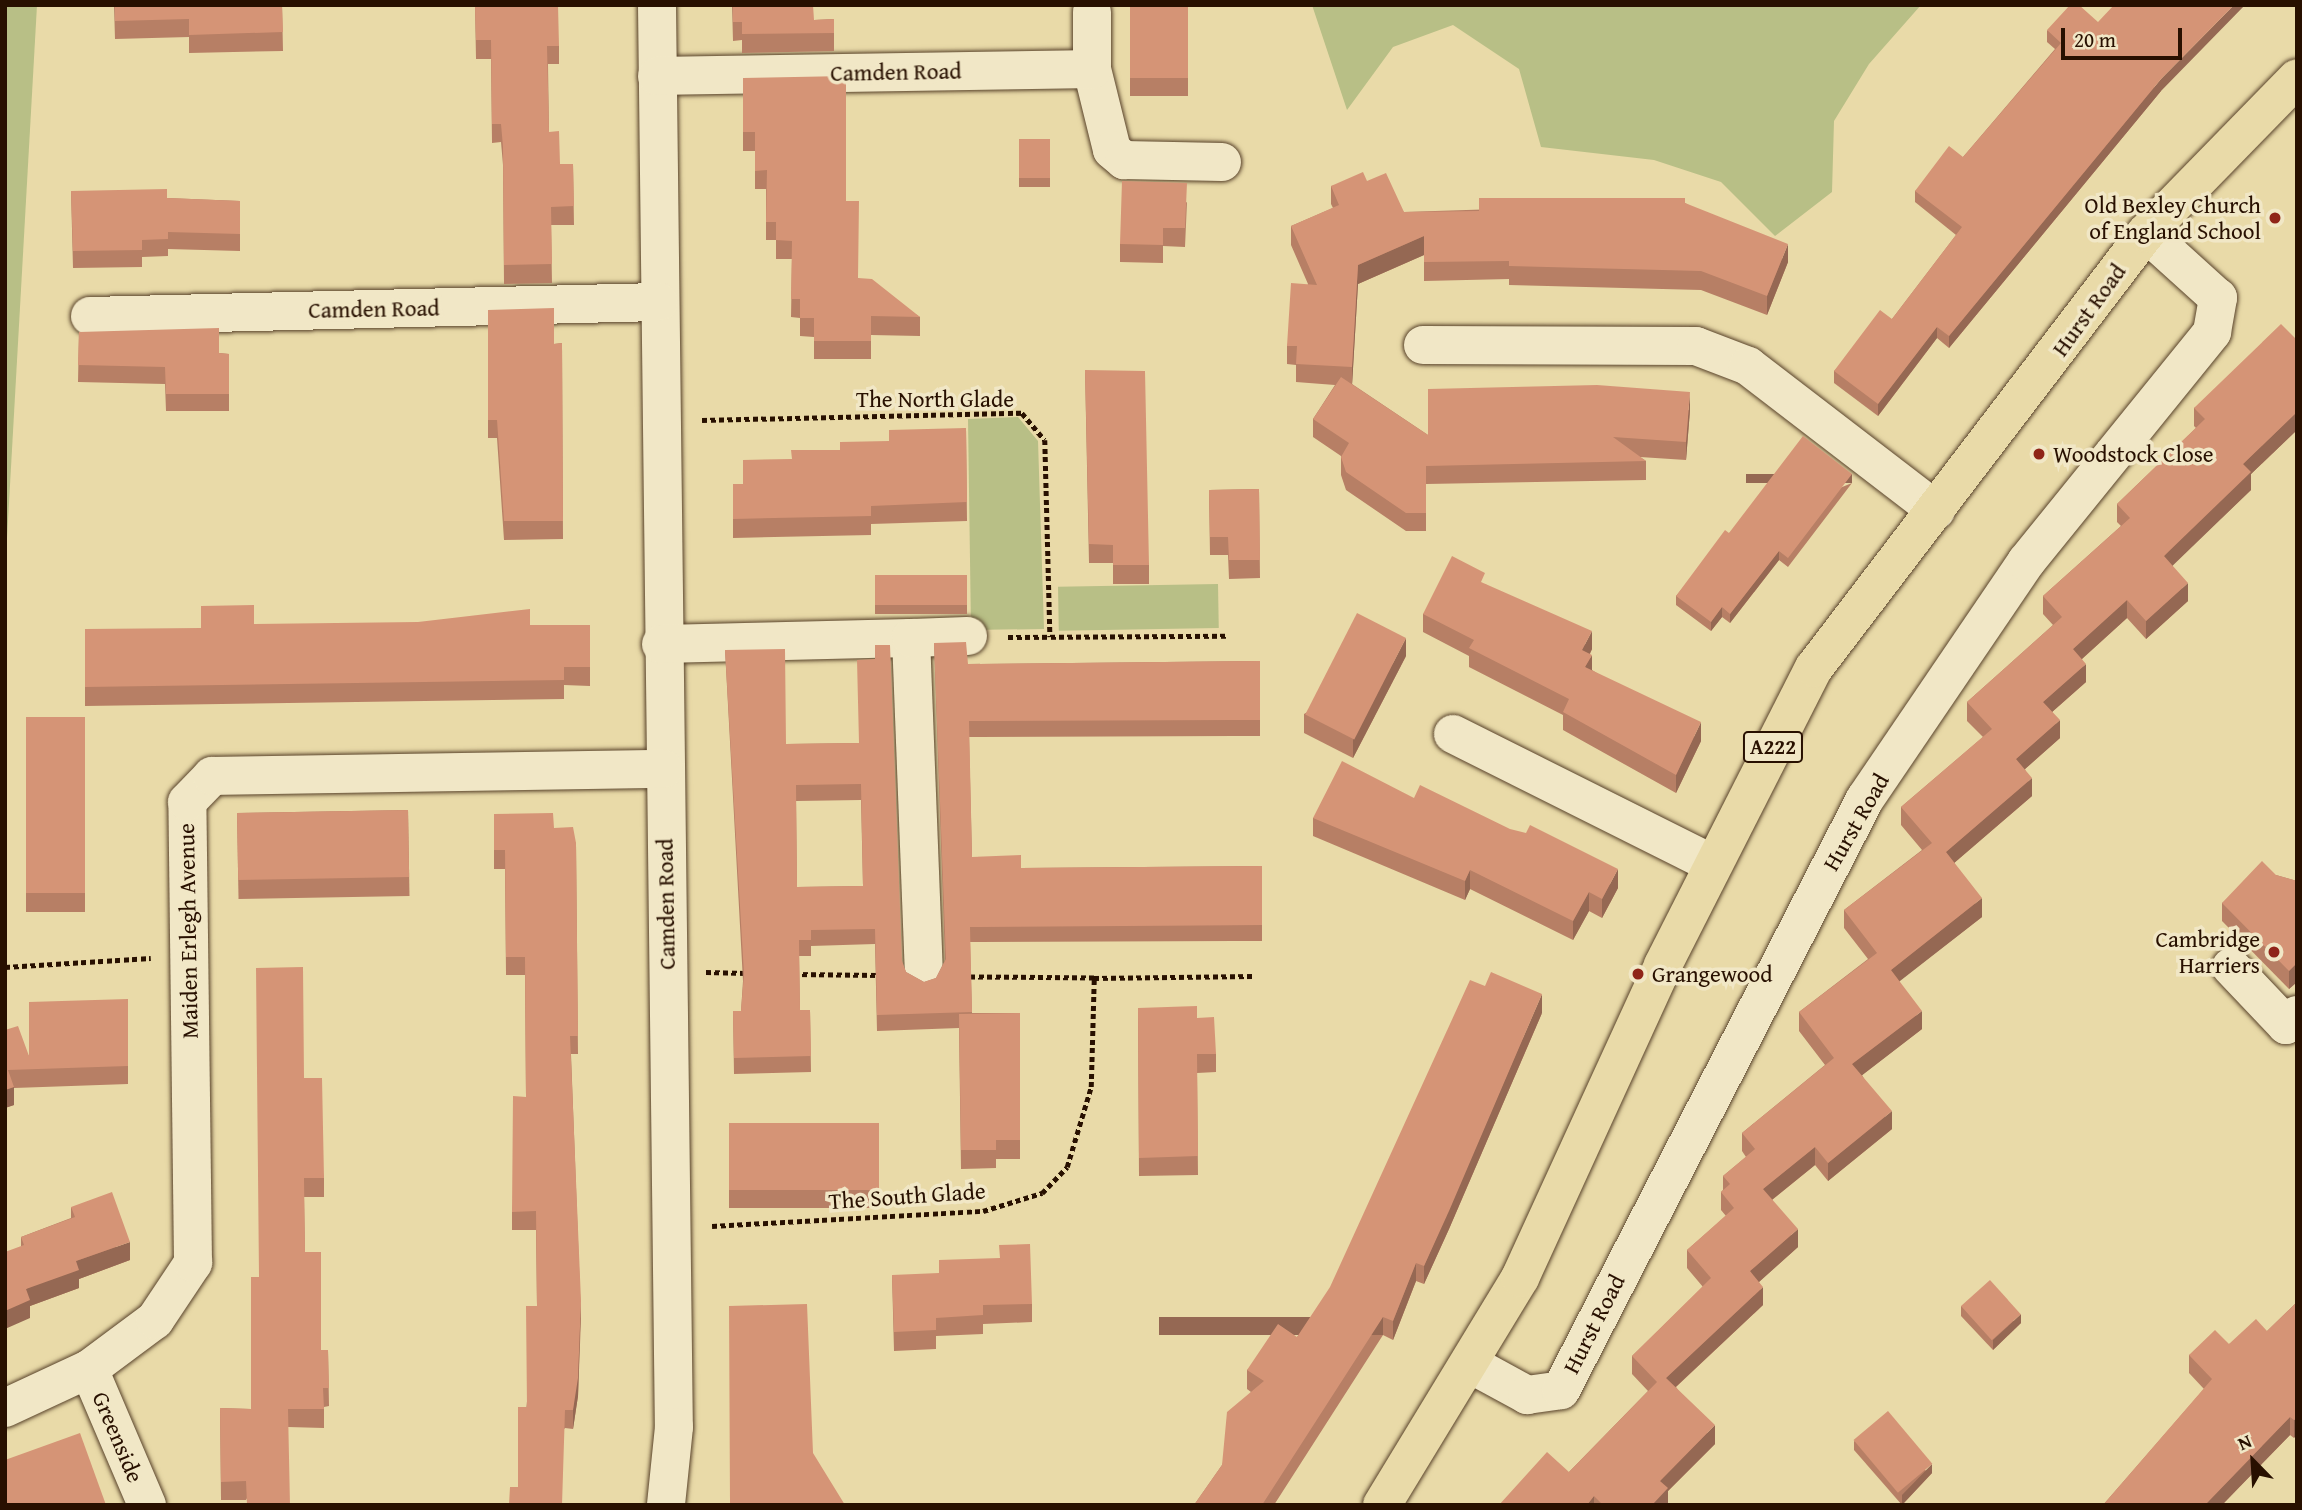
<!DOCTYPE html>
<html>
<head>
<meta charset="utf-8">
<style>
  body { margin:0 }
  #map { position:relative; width:2302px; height:1510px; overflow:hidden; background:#e9daa8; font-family:"Gentium Book Plus",serif }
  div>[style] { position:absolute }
  .green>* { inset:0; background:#b8bf86; transform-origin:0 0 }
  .path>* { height:4.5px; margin-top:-2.25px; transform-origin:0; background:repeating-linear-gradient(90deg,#281000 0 5px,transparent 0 8.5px) }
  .roads { filter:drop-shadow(0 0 2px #58422a) drop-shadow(0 0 2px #58422a) }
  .minor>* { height:38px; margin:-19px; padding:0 19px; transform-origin:19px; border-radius:19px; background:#f1e7c6 }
  .major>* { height:38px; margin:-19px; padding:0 19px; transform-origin:19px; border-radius:19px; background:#e9daa8 }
  .wall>* { inset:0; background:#b77f65; transform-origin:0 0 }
  .shaded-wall>* { inset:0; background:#956853; transform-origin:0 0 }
  .building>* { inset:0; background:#d59476; transform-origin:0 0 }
  .dots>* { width:19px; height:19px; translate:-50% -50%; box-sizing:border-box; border:4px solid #f1e7c6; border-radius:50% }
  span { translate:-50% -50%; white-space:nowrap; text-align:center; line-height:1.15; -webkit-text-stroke:7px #f1e7c6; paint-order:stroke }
  .shield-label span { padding:2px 5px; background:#f1e7c6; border:2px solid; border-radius:5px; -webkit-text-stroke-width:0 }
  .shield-label { font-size:21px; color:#281000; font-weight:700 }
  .street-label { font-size:23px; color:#281000 }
  .poi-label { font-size:23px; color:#281000 }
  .right { translate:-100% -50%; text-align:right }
  .left { translate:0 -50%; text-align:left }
  .frame { position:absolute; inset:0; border:7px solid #281000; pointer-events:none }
  .north { position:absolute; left:2218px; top:1426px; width:70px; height:70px; -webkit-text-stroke:5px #f1e7c6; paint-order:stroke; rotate:336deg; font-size:19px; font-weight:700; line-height:28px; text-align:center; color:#281000 }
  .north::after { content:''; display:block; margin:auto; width:24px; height:32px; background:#281000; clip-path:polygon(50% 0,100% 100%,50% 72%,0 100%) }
  .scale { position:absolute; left:2061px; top:28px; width:121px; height:32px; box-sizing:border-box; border:4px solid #281000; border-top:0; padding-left:9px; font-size:21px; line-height:24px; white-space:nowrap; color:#281000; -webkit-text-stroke:5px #f1e7c6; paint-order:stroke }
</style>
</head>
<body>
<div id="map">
  <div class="green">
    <div style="clip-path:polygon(5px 5px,37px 5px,5px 574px)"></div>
    <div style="clip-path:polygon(1312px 5px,1921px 5px,1869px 64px,1834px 121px,1832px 192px,1775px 236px,1721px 182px,1654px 160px,1541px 147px,1519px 69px,1453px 25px,1393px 47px,1347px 110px)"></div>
    <div style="clip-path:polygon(1018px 417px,1038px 441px,1044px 629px,971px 630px,968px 419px)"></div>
    <div style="left:1218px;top:584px;width:44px;height:160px;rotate:89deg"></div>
  </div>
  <div class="path">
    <div style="left:702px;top:420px;width:320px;rotate:-1.3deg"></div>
    <div style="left:1022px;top:413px;width:35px;rotate:50deg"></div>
    <div style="left:1045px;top:440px;width:197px;rotate:88.5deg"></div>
    <div style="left:1008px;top:637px;width:220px;rotate:-0.3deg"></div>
    <div style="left:5px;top:967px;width:146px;rotate:-3.5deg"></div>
    <div style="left:706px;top:972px;width:40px;rotate:1.4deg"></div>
    <div style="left:794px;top:974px;width:85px;rotate:0.7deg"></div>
    <div style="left:1094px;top:978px;width:159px;rotate:-0.7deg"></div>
    <div style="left:712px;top:1226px;width:271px;rotate:-3.2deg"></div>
    <div style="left:983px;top:1211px;width:62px;rotate:-17deg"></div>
    <div style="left:1042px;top:1193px;width:36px;rotate:-46deg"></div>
    <div style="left:1067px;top:1167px;width:84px;rotate:-73.3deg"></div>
    <div style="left:1091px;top:1087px;width:109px;rotate:-88.4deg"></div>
    <div style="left:1094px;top:978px;width:125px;rotate:-179.5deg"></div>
  </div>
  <div class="roads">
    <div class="minor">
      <div style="left:657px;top:5px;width:1422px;rotate:89.32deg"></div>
      <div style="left:674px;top:1427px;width:78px;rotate:95.9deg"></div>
      <div style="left:1092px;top:69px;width:83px;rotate:76.1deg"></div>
      <div style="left:1112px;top:150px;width:16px;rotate:40deg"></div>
      <div style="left:1124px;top:160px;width:98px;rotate:1.2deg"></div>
      <div style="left:657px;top:76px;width:435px;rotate:-0.9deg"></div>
      <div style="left:1092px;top:69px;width:57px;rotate:-90deg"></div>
      <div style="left:90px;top:316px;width:569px;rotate:-1.41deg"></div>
      <div style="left:1423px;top:345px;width:273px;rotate:0.2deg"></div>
      <div style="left:1696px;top:346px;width:56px;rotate:21deg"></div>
      <div style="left:1748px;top:366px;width:237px;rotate:37.5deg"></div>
      <div style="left:661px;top:644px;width:250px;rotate:-1.4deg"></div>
      <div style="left:1453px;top:734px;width:291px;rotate:26.6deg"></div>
      <div style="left:2231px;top:967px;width:80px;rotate:46.5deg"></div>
      <div style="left:2286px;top:1025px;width:15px;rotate:-42deg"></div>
      <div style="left:924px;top:976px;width:338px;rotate:-92.2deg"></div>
      <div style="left:911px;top:638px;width:57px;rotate:-2deg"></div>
      <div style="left:1472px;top:1365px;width:63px;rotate:28.6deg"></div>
      <div style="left:1527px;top:1395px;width:34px;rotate:-8deg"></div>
      <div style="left:1561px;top:1390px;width:665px;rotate:-62.78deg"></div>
      <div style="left:1865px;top:799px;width:287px;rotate:-55.8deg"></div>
      <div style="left:2026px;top:562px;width:296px;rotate:-51deg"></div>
      <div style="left:2212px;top:332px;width:35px;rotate:-80deg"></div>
      <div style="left:2218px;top:298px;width:97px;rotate:-137.9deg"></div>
      <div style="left:89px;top:1369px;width:148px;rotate:66.9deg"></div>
      <div style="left:5px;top:1408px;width:93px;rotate:-24.9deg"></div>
      <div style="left:89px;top:1369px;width:82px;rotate:-36.6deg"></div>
      <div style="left:155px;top:1320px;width:69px;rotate:-56.3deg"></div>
      <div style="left:193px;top:1263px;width:461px;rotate:-90.7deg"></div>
      <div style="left:187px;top:802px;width:36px;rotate:-46deg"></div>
      <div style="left:212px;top:776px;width:452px;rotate:-0.9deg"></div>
    </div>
    <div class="major">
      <div style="left:1382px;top:1505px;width:266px;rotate:-58.7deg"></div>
      <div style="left:1520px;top:1278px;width:344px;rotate:-65.4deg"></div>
      <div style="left:1663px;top:965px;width:333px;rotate:-63.1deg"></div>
      <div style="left:1814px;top:668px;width:547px;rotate:-52.65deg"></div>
      <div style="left:2146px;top:233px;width:216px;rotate:-45.7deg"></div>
    </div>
  </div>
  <div class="wall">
    <div style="clip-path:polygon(114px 5px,282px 5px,283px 51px,189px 53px,189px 37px,115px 39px)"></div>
    <div style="clip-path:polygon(475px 5px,559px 46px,559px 64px,548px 64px,549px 132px,560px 164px,573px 164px,574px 225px,551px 225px,552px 283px,504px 284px,503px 165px,501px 142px,492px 143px,491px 59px,476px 59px)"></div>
    <div style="clip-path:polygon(732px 5px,814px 20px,834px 19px,834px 51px,742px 53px,742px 40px,733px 41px)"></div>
    <div style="left:1130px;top:5px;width:58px;height:91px"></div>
    <div style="clip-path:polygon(2047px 30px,2161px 91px,1949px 348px,1937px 338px,1878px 416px,1834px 383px,1834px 371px,1892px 319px,1956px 235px,1915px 202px,1915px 191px,1963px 157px,2055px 49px,2047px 42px)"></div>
    <div style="clip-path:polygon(743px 78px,846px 201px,858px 278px,920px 317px,920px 336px,871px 335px,871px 359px,814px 359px,814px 337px,800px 336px,800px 318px,791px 317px,792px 259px,776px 259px,776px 240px,766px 240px,766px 189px,755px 189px,755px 151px,743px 151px)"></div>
    <div style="left:1019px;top:139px;width:31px;height:48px"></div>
    <div style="clip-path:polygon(1367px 181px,1404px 212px,1685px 203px,1788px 262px,1767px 315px,1701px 290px,1509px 285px,1509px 279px,1424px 281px,1424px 255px,1358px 284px,1352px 384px,1428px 435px,1690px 410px,1686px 460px,1640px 457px,1646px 461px,1646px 480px,1426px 484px,1426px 531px,1406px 531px,1346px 490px,1341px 475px,1341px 456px,1313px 437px,1313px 419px,1335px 385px,1296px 382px,1296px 365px,1287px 364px,1287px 346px,1308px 284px,1291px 245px,1291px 226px,1333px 208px,1331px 204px,1331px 186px)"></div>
    <div style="clip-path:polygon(71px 191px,167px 198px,240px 201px,240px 251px,168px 249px,168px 256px,142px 257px,142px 267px,73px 268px)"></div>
    <div style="clip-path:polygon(1187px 202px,1185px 247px,1163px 246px,1163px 263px,1120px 262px,1120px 244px)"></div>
    <div style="clip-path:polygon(488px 310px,554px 344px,562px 343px,563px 539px,504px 540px,497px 438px,488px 438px)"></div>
    <div style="clip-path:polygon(79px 332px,219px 353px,229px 354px,229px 411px,166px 411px,165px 384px,78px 382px)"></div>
    <div style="clip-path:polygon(2297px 340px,2297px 430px,2251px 474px,2251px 490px,2172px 565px,2188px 601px,2146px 639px,2127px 618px,2082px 659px,2086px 682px,2052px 712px,2060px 738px,2025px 769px,2032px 796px,1954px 863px,1982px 917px,1899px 981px,1922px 1029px,1862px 1075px,1892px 1129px,1828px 1181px,1815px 1165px,1772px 1200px,1798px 1247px,1759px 1282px,1763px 1305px,1676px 1387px,1715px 1444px,1668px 1491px,1668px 1505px,1499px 1505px,1569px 1472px,1648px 1391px,1632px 1374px,1632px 1356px,1703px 1287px,1687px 1268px,1687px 1250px,1726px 1216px,1721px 1210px,1721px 1192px,1723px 1190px,1723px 1176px,1746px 1157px,1742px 1151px,1742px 1133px,1825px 1065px,1799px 1031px,1799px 1012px,1868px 959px,1844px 928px,1844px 910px,1922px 850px,1901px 825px,1901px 807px,1983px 737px,1967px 721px,1967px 702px,2053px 625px,2043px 614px,2043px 596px,2121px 526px,2117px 522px,2117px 504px,2196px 428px,2194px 426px,2194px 408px)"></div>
    <div style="clip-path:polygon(1085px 370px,1149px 565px,1149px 584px,1113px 584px,1113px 563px,1089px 563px)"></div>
    <div style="clip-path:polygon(966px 428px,967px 521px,871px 524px,871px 535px,733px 538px,733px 484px,743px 484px,840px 450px)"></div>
    <div style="clip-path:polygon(1852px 483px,1788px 567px,1779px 560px,1730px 623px,1722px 617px,1711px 631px,1676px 605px,1676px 596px,1729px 533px)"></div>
    <div style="clip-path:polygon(1259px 489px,1260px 578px,1229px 579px,1228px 555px,1210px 555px,1209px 490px)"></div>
    <div style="left:967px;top:575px;width:39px;height:92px;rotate:90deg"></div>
    <div style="clip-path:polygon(1485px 584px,1592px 649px,1590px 654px,1592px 670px,1701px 741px,1676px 793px,1563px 730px,1563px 715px,1469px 667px,1469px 656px,1423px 632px,1423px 614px)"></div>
    <div style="clip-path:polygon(254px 624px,590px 667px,590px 686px,564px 685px,564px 699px,85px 706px,85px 687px,201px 628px)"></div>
    <div style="clip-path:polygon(evenodd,934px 643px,968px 664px,1260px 661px,1260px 736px,969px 737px,972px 857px,1021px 868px,1262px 866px,1262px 941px,970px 942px,972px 1013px,1020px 1013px,1020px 1159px,996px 1159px,996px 1168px,961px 1169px,959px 1028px,877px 1031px,875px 944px,811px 946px,811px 956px,799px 956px,800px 1010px,810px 1010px,811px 1072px,734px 1074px,733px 1011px,741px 1011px,743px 981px,725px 650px,786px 744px,859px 743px,902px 961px,906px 972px,924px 982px,936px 978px,945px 960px,934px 643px,861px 800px,863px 886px,797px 887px,796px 801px,861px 800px)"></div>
    <div style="clip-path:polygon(1406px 656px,1353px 758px,1304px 733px,1304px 714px)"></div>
    <div style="left:26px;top:717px;width:59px;height:195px"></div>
    <div style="clip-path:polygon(1414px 798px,1618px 888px,1602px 918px,1589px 911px,1573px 940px,1470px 889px,1465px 900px,1313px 836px,1313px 818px)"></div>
    <div style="left:408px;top:810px;width:86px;height:171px;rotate:89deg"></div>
    <div style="clip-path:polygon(494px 814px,554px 828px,576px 843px,578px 1054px,571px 1054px,581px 1319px,578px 1396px,573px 1429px,565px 1428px,518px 1487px,537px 1306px,536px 1230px,512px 1230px,512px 1212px,526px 1097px,525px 975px,506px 975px,505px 869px,494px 869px)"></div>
    <div style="clip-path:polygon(2276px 875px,2297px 881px,2297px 982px,2289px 989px,2222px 921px,2222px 903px)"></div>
    <div style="clip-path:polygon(128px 999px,128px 1084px,14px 1088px,14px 1105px,5px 1108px,5px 1030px,29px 1056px)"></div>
    <div style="clip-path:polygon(1138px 1008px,1197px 1018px,1216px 1054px,1216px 1072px,1197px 1073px,1198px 1175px,1139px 1176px)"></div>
    <div style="clip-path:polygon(1542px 1013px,1449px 1229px,1424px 1284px,1416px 1281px,1393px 1340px,1383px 1335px,1274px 1505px,1194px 1505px,1222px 1465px,1251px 1392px,1247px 1389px,1247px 1370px,1297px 1337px)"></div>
    <div style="clip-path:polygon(304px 1078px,324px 1178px,324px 1197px,304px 1197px,305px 1252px,321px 1350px,328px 1350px,329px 1406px,324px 1407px,324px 1428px,288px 1427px,246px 1500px,221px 1500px,220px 1408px,251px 1409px,259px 1277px)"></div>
    <div style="left:729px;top:1123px;width:150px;height:85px"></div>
    <div style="clip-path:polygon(71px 1207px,130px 1260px,79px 1279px,79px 1288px,30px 1306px,30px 1318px,21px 1246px,21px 1237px,71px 1218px)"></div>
    <div style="clip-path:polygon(892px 1275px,1032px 1304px,1032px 1322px,983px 1324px,983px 1334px,936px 1336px,936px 1349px,894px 1351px)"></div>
    <div style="clip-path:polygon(2297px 1302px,2294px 1438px,2290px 1435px,2222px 1505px,2103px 1505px,2204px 1389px,2189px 1373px,2189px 1355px,2229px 1344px,2267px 1331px)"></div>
    <div style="clip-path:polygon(1961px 1306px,2021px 1323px,1993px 1350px,1961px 1316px)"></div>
    <div style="clip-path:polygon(1854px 1441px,1932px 1473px,1902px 1505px,1854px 1450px)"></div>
  </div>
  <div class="shaded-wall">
    <div style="clip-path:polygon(2234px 5px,2245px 5px,2161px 91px,1949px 348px,1949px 336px,2161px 79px)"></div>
    <div style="clip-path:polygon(1424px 236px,1424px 255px,1358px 284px,1352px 386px,1352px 367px,1358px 265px)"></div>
    <div style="clip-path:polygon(1788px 244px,1788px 262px,1767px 315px,1767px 296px)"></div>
    <div style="clip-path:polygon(1937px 327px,1937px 338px,1878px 416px,1878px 404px)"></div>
    <div style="clip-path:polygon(1690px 392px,1690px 410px,1686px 460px,1686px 442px)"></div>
    <div style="clip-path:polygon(2297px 412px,2297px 430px,2251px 474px,2251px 490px,2164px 574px,2164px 556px,2243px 464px)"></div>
    <div style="left:1852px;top:474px;width:9px;height:106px;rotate:90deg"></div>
    <div style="clip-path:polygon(1779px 551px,1779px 560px,1730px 623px,1730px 614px)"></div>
    <div style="clip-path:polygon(2188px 583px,2188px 601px,2146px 639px,2146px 621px)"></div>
    <div style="clip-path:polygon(2127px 600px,2127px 618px,2073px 667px,2073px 649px)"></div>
    <div style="clip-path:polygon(1722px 607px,1722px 617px,1711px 631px,1711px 622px)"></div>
    <div style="clip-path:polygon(1592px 631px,1592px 649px,1582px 668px,1582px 650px)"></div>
    <div style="clip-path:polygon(1406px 638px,1406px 656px,1353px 758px,1353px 740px)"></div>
    <div style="clip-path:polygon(1592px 655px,1592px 673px,1585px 667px)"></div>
    <div style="clip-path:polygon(2086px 664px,2086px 682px,2043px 720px,2043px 702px)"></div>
    <div style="clip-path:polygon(2060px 720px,2060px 738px,2016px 777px,2016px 759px)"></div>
    <div style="clip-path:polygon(1701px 722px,1701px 741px,1676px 793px,1676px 775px)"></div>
    <div style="clip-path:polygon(2032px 778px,2032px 796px,1946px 870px,1946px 852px)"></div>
    <div style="clip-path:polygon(1618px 869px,1618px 888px,1602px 918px,1602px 899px)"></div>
    <div style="clip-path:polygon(1470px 870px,1470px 889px,1465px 900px,1465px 881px)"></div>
    <div style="clip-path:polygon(1589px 892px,1589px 911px,1573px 940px,1573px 921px)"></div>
    <div style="clip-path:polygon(1982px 898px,1982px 917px,1891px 988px,1891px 970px)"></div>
    <div style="clip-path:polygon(2297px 963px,2297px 982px,2289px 989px,2289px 971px)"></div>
    <div style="clip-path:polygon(1542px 994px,1542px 1013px,1449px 1229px,1424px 1284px,1424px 1266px)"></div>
    <div style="clip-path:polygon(1922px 1011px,1922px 1029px,1852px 1083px,1852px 1064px)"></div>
    <div style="clip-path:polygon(14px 1087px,14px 1105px,5px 1108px,5px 1090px)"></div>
    <div style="clip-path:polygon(1892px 1111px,1892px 1129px,1828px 1181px,1828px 1163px)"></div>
    <div style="clip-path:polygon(1815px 1147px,1815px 1165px,1763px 1207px,1763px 1189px)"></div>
    <div style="clip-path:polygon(1798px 1229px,1798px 1247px,1750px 1290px,1750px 1271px)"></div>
    <div style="clip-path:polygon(130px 1242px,130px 1260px,79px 1279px,79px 1288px,30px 1306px,30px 1318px,5px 1329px,5px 1311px,26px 1289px,76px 1261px)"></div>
    <div style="clip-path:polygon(1416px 1263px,1416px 1281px,1393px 1340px,1393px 1321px)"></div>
    <div style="clip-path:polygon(1763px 1287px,1763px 1305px,1666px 1396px,1666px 1378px)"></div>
    <div style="clip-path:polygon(581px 1301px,578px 1396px,573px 1429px,573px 1410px)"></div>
    <div style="clip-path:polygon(2021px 1314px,2021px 1323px,1993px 1350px,1993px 1340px)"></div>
    <div style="left:1383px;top:1317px;width:18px;height:224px;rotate:90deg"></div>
    <div style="clip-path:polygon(2290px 1417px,2290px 1435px,2222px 1505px,2205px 1505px)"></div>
    <div style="clip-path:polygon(2297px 1417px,2297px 1435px,2294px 1438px,2294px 1420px)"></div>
    <div style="clip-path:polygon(1715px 1425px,1715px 1444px,1668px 1491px,1668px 1505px,1653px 1505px,1660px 1481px)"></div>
    <div style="clip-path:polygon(1932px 1464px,1932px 1473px,1902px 1505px,1902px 1495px)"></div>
    <div style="clip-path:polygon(1594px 1496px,1594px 1505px,1587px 1505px)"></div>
  </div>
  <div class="building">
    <div style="clip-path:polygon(115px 5px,282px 5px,283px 32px,189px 35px,189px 19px,115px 21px)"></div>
    <div style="clip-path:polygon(475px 5px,558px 5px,559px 46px,547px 46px,549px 132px,559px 131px,560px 164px,573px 164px,574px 206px,551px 207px,552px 264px,504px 265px,503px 147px,501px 124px,492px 124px,491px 40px,476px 40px)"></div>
    <div style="clip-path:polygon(733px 5px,813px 5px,814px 20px,834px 19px,834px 33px,742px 34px,742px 22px,733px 22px)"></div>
    <div style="left:1130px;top:5px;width:58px;height:73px"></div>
    <div style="clip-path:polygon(2070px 5px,2079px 5px,2098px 22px,2114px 5px,2234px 5px,2161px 79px,1949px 336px,1937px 327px,1878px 404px,1834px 371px,1880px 310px,1892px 319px,1962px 227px,1915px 191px,1949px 146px,1963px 157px,2061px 43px,2047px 30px)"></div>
    <div style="clip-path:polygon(846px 76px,846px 201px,859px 201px,858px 278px,872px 279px,920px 317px,871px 316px,871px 341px,814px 341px,814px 318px,800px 318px,800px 299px,791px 299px,792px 241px,776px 240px,776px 222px,766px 222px,767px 170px,755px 171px,755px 132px,743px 132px,743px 78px)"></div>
    <div style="left:1019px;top:139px;width:31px;height:39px"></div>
    <div style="clip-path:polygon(1363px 172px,1367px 181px,1386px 173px,1404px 212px,1479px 211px,1479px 198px,1685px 198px,1685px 203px,1788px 244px,1767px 296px,1701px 271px,1509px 266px,1509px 261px,1424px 262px,1424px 236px,1358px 265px,1352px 367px,1296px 364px,1297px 346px,1287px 346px,1291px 283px,1317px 285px,1291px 226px,1339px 205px,1331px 186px)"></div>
    <div style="clip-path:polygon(1122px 181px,1187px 183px,1185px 228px,1163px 228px,1163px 245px,1120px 244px)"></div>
    <div style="clip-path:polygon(167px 189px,167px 198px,240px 201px,240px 234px,168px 232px,168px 239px,142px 240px,142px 250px,73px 251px,71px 191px)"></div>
    <div style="clip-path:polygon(554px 308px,554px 344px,562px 343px,563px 521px,504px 521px,497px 420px,488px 420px,488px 310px)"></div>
    <div style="clip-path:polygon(2281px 324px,2297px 340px,2297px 412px,2243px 464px,2251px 472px,2164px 556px,2188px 583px,2146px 621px,2127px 600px,2073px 649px,2086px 664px,2043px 702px,2060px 720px,2016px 759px,2032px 778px,1946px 852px,1982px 898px,1891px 970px,1922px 1011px,1852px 1064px,1892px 1111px,1828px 1163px,1815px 1147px,1763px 1189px,1798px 1229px,1750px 1271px,1763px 1287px,1666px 1378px,1715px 1425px,1660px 1481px,1668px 1488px,1653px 1504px,1654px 1505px,1603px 1505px,1594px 1496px,1587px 1505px,1499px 1505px,1547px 1452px,1569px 1472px,1657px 1382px,1632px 1356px,1711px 1278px,1687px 1250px,1734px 1208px,1721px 1192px,1730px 1184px,1723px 1176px,1755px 1149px,1742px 1133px,1834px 1058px,1799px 1012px,1877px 953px,1844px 910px,1932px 843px,1901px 807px,1992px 729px,1967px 702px,2062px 617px,2043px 596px,2130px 518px,2117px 504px,2205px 419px,2194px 408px)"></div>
    <div style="clip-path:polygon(219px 328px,219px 353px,229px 354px,229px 394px,166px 394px,165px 367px,78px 365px,79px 332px)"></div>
    <div style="clip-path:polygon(1085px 370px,1145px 371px,1149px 565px,1113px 565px,1113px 545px,1089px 544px)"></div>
    <div style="clip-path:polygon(1341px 377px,1428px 435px,1428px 389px,1597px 385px,1690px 392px,1686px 442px,1613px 437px,1646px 461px,1426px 466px,1426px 513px,1406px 513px,1346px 472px,1341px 457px,1349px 443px,1313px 419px)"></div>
    <div style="clip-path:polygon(966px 428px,967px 502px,871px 506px,871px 516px,733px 519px,733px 484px,743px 484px,743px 460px,792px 459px,791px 450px,840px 450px,840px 442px,889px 441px,889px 430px)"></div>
    <div style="clip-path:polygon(1803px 436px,1852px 474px,1788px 558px,1779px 551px,1730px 614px,1722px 607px,1711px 622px,1676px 596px,1725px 530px,1729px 533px)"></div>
    <div style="clip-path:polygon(1259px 489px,1260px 560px,1229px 560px,1228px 537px,1210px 537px,1209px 490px)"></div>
    <div style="clip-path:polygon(1452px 556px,1485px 573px,1481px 582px,1592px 631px,1582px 650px,1592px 655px,1585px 667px,1701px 722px,1676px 775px,1563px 712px,1569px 699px,1469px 648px,1474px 640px,1423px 614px)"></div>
    <div style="left:967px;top:575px;width:30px;height:92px;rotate:90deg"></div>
    <div style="clip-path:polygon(254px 605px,254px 624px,418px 622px,530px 609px,530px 625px,590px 625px,590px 667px,564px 667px,564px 680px,85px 687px,85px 629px,201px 628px,201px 606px)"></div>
    <div style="left:1357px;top:613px;width:55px;height:114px;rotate:27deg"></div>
    <div style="clip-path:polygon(evenodd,966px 642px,968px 664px,1260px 661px,1260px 720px,969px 721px,972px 857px,1021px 855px,1021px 868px,1262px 866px,1262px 925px,970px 927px,972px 1012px,877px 1015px,875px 929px,811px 930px,811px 940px,799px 940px,800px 1010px,810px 1010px,811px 1056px,734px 1058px,733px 1011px,741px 1011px,744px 974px,725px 650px,785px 649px,786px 744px,859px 743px,857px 660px,875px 659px,875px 645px,890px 645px,902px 961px,906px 972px,924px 982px,936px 978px,946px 959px,934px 643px,966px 642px,861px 784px,863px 886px,797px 887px,796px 785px,861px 784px)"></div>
    <div style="left:26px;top:717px;width:59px;height:176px"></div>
    <div style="clip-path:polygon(1342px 761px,1414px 798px,1420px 785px,1510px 829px,1526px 833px,1530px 825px,1618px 869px,1602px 899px,1589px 892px,1573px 921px,1470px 870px,1465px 881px,1313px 818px)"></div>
    <div style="left:408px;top:810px;width:67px;height:171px;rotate:89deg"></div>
    <div style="clip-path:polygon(553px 813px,554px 828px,573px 827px,576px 843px,578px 1036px,570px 1036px,581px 1301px,578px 1378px,573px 1410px,565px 1410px,562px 1505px,509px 1505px,510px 1487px,518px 1487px,518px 1407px,527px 1407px,526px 1306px,537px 1306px,536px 1211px,512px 1212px,513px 1096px,526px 1097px,525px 957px,506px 957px,505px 850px,494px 850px,494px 814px)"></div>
    <div style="clip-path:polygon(2262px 861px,2276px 875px,2297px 881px,2297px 963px,2289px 971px,2222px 903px)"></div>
    <div style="clip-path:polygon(303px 967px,304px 1078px,322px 1078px,324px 1178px,304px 1178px,305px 1252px,321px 1252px,321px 1350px,328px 1350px,329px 1388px,323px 1388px,324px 1409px,288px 1409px,290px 1505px,247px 1505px,246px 1481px,221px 1482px,220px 1408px,251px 1409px,251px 1277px,259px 1277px,256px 968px)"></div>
    <div style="clip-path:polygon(1491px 972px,1542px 994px,1449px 1211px,1424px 1266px,1416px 1263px,1393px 1321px,1383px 1317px,1262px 1505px,1194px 1505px,1222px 1465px,1227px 1412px,1264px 1381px,1247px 1370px,1278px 1324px,1297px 1337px,1330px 1287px,1470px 980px,1485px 986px)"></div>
    <div style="clip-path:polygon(128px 999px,128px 1066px,8px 1070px,14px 1087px,5px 1090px,5px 1030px,18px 1026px,29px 1056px,29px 1002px)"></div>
    <div style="clip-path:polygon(1197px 1006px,1197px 1018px,1214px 1017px,1216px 1054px,1197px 1054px,1198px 1156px,1139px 1158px,1138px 1008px)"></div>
    <div style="clip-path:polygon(1020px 1013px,1020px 1140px,996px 1140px,996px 1150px,961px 1150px,959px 1014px)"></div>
    <div style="left:729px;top:1123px;width:150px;height:67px"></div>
    <div style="clip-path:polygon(112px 1192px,130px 1242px,76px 1261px,79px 1270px,26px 1289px,30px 1300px,5px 1311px,5px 1252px,24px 1245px,21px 1237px,75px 1217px,71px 1207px)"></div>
    <div style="clip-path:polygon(1030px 1244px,1032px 1304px,983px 1305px,983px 1315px,936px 1318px,936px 1330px,894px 1332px,892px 1275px,939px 1273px,939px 1260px,1000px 1258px,999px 1245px)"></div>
    <div style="left:1990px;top:1280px;width:46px;height:39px;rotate:48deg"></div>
    <div style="clip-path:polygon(2297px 1302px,2297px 1417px,2294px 1420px,2290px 1417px,2205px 1505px,2103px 1505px,2212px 1379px,2189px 1355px,2215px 1330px,2229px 1344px,2256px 1319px,2267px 1331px)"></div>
    <div style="clip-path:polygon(807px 1304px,813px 1453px,845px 1505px,730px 1505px,729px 1306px)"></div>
    <div style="left:1888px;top:1411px;width:69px;height:45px;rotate:50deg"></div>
    <div style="clip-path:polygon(80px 1433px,106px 1505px,5px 1505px,5px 1460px)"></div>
  </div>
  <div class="dots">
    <div style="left:2275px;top:218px;background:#8f2418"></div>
    <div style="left:2039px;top:454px;background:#8f2418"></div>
    <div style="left:2274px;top:952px;background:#8f2418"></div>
    <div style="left:1638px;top:974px;background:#8f2418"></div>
  </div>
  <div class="shield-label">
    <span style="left:1773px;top:747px">A222</span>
  </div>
  <div class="street-label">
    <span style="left:896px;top:72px;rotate:-1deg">Camden Road</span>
    <span style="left:374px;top:309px;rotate:-1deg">Camden Road</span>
    <span style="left:2089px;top:310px;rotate:-54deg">Hurst Road</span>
    <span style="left:935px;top:399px">The North Glade</span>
    <span style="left:1856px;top:822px;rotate:-60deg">Hurst Road</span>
    <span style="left:666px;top:904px;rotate:-91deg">Camden Road</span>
    <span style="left:188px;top:931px;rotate:-91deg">Maiden Erlegh Avenue</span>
    <span style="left:907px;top:1196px;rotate:-4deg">The South Glade</span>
    <span style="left:1594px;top:1324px;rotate:-63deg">Hurst Road</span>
    <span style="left:118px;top:1437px;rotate:67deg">Greenside</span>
  </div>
  <div class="poi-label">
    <span class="right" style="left:2261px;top:218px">Old Bexley Church<br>of England School</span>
    <span class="left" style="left:2053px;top:454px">Woodstock Close</span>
    <span class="right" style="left:2260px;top:952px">Cambridge<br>Harriers</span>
    <span class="left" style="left:1652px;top:974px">Grangewood</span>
  </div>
  <div class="frame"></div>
  <div class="north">N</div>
  <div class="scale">20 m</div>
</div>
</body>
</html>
